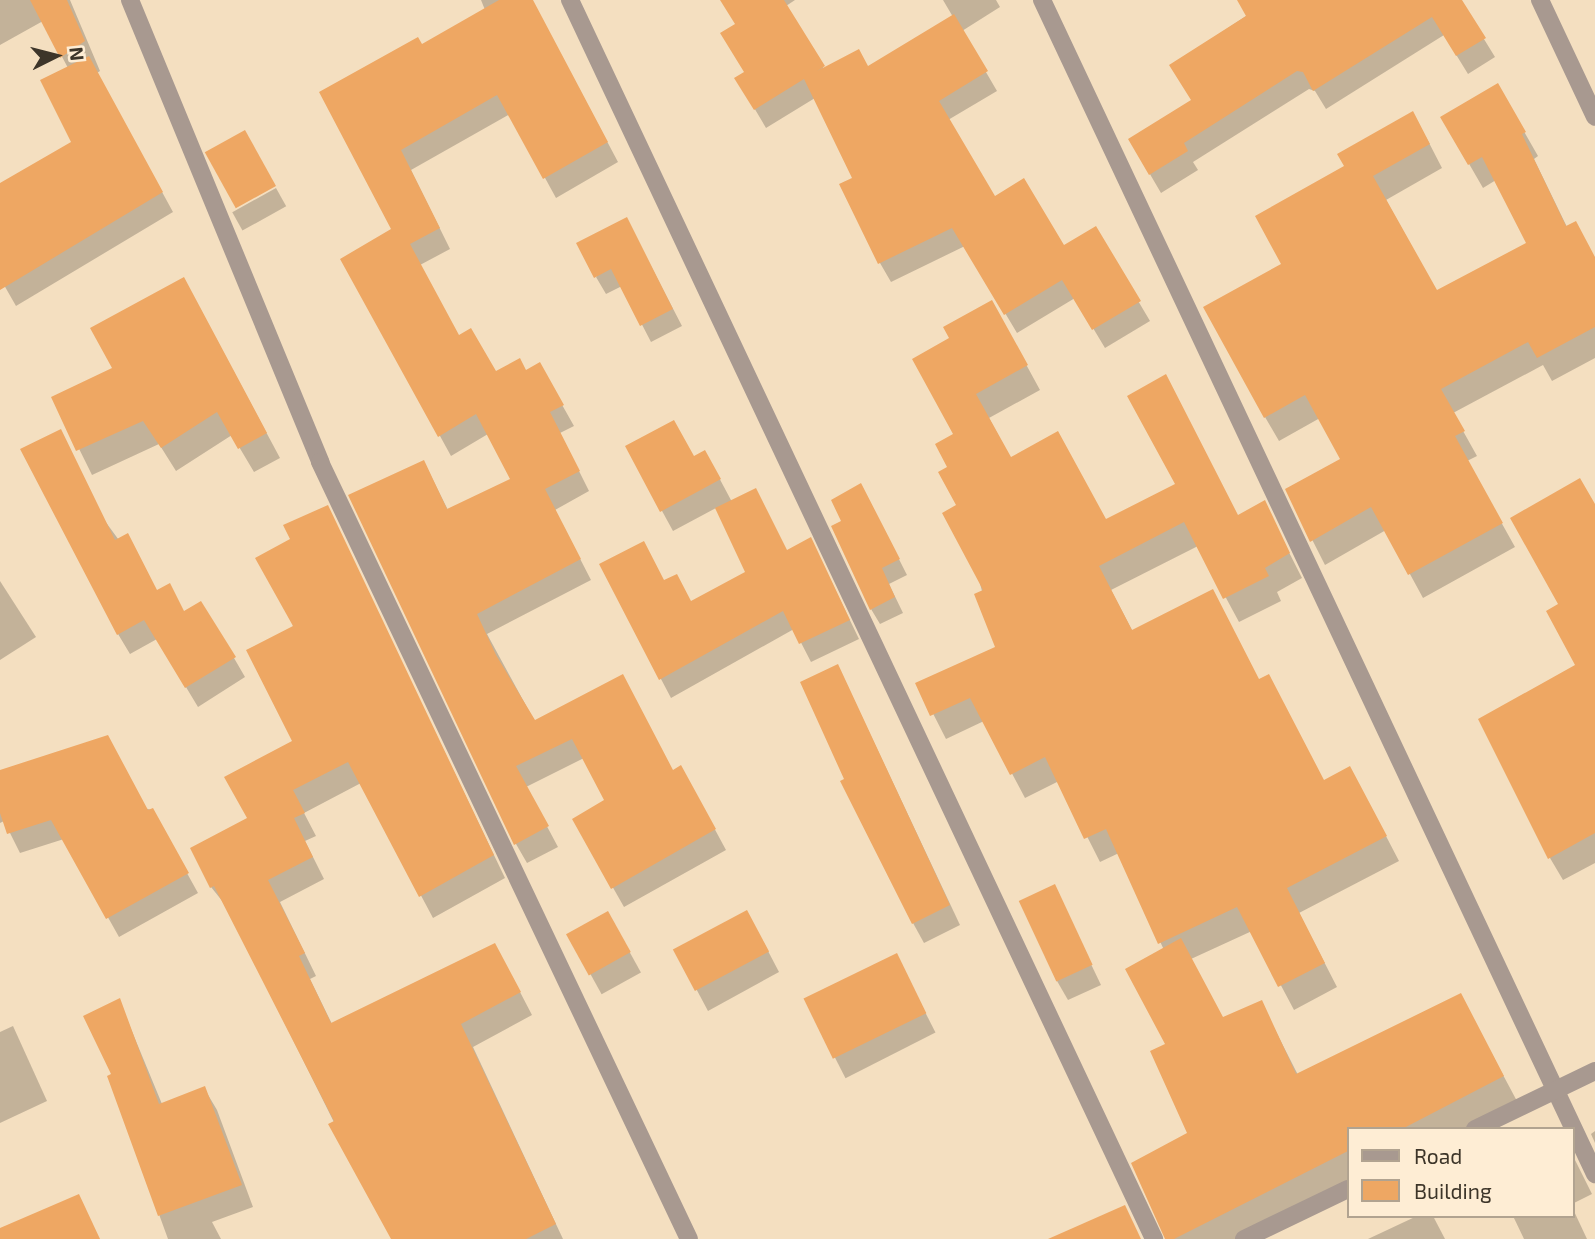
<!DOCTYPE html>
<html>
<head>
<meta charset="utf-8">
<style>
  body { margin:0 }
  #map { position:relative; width:1595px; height:1239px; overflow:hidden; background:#f4dfc0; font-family:"Exo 2",sans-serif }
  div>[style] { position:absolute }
  .shadow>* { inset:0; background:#0003; transform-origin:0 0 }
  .building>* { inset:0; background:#eea763; transform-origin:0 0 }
  .minor>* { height:18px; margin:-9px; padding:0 9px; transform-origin:9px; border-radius:9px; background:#a89990 }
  span { translate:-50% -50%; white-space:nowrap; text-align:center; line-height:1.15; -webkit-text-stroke:5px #feedd4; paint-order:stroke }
  .legend { position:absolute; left:1347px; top:1127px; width:228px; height:91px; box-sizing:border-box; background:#feedd4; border:2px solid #b1a390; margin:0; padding:9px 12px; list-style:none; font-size:21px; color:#3d3529 }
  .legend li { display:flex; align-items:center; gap:14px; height:35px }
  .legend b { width:35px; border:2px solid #b1a390 }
  .north { position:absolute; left:21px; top:21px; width:70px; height:70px; -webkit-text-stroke:5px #feedd4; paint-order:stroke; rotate:84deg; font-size:19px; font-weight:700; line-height:28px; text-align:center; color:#3d3529 }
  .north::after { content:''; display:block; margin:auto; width:24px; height:32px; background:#3d3529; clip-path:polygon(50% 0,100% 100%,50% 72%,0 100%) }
</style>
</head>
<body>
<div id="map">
  <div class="shadow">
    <div style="clip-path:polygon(0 0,70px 0,100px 71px,97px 73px,173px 212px,16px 306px,0 278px,0 185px,73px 143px,68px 68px,43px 21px,0 45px)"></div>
    <div style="clip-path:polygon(481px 0,532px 0,618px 162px,556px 198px,510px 114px,411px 170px,450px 249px,420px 265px,459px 337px,496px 374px,526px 372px,539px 364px,574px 426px,560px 433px,589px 491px,555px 510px,591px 580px,487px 634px,535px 722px,673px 771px,692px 787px,726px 850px,624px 907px,574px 819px,606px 801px,584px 758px,526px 787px,558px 847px,527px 863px,516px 844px,424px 462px,448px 510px,512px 480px,488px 434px,451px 456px,440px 436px,393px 229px,322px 93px,421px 47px,485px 10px)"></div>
    <div style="clip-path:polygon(721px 0,795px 0,786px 6px,824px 69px,868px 68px,953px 17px,943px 0,996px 0,1000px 7px,962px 31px,997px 91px,948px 120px,995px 198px,1063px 247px,1095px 228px,1150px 321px,1105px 348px,1075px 298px,1017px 333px,965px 246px,891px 282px,880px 263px,855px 179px,815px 98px,766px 128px,737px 79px,746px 73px,737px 25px)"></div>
    <div style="clip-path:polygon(1270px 0,1460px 0,1495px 57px,1468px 74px,1444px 35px,1326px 109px,1315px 91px,1309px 89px,1193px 162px,1198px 170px,1161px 193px,1130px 140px,1193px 101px,1171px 66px)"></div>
    <div style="clip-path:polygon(1498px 86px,1538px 156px,1534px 159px,1567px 227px,1595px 259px,1595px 358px,1552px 381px,1543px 365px,1453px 413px,1477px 456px,1467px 461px,1515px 547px,1423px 598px,1386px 530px,1325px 565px,1287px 490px,1343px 460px,1320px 418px,1279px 441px,1265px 417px,1283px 264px,1257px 217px,1426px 137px,1442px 168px,1386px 200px,1437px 292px,1528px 244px,1496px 180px,1483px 188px,1442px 117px)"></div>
    <div style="left:276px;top:188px;width:21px;height:50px;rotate:61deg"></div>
    <div style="clip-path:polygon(636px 237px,682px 326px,651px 342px,622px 286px,606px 294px,596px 277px)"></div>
    <div style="clip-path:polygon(197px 303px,280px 458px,254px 472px,232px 435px,176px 471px,159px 444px,92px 475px,54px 398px,114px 369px)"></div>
    <div style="clip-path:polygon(1005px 326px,1040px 390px,989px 418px,1011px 459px,1106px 521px,1238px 517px,1264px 503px,1302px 578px,1277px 592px,1281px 601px,1239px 622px,1198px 546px,1111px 590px,1133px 632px,1259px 681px,1324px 781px,1363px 792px,1399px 861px,1299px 913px,1337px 987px,1294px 1010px,1252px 931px,1191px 959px,1223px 1019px,1261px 1002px,1298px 1075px,1461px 996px,1518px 1103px,1471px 1129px,1348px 1129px,1348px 1185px,1242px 1239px,1167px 1239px,1190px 1134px,1168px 1044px,1164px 950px,1119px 853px,1100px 862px,1059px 781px,1025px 798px,984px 721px,946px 739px,918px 684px,997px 647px,949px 468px,955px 434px)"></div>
    <div style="clip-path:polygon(627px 447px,694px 458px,716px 472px,732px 502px,787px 552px,820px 558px,859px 639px,811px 662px,794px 629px,671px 698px,601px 565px,664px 582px,692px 603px,747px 573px,716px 508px,673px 531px)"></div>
    <div style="clip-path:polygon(869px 500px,907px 575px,889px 584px,903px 613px,880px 624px,871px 609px)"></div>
    <div style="clip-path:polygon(327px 507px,505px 878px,433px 918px,361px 783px,304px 813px,316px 836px,305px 841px,324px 879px,280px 902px,316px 976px,310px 979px,332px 1024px,507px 967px,532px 1015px,473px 1047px,563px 1239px,392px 1239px,227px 907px,211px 887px,294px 742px,292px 540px)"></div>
    <div style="clip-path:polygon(1595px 507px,1595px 863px,1563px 880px,1550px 858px,1578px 666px,1560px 605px)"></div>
    <div style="clip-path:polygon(102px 517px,157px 592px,234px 658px,245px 677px,198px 707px,157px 639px,130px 654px,118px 634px)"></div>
    <div style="clip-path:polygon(0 581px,36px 637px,0 660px)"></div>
    <div style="clip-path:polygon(838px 666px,960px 925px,924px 943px,913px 923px)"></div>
    <div style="clip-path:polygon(0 772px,152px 810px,198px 893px,119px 937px,64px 839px,20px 853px,4px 821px,0 823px)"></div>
    <div style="clip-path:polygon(1054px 887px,1101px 985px,1068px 1000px,1057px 981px)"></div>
    <div style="left:608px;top:913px;width:68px;height:45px;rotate:61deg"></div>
    <div style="clip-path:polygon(758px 932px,779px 972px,708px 1011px,676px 951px)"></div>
    <div style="left:896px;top:955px;width:87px;height:101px;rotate:63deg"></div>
    <div style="clip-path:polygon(119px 1000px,162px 1104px,204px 1088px,217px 1110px,253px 1207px,212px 1222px,221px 1239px,168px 1239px,109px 1077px,114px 1075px)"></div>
    <div style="clip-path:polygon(13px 1026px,47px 1101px,0 1123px,0 1032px)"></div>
    <div style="clip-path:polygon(1595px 1131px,1595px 1143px,1591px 1134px)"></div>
    <div style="clip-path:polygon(1572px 1154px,1592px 1194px,1572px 1204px)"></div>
    <div style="clip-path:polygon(1572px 1207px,1587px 1239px,1524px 1239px,1513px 1216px,1572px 1216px)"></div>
    <div style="clip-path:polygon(1417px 1216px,1433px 1216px,1445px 1239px,1368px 1239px)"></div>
  </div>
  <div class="building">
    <div style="clip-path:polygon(30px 0,67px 0,85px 41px,60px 58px)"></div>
    <div style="clip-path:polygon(499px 0,533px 0,608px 142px,543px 179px,497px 95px,401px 150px,440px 228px,410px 244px,459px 335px,471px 328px,496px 371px,520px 358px,526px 370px,540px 362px,564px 405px,550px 412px,580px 471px,545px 489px,581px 559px,477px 614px,496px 655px,535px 720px,623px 674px,673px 770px,681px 765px,716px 829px,611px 889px,572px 819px,604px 800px,572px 739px,516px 766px,549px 826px,514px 845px,348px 495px,424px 460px,447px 509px,510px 479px,476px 414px,438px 437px,340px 259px,391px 229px,319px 92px,418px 37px,422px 44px)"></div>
    <div style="clip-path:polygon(720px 0,784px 0,825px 66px,817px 71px,859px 49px,868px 66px,954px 14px,988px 71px,939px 101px,995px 196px,1024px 178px,1064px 245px,1096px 226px,1141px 301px,1092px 330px,1062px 280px,1004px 315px,952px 228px,878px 264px,839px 184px,852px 178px,804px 79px,754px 110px,734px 78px,744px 72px,720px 33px,735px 24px)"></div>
    <div style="clip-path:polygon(1237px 0,1462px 0,1486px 38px,1456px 56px,1432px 17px,1313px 91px,1303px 72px,1297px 71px,1184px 143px,1188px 151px,1149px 175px,1128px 139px,1191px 100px,1169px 65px,1246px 16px)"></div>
    <div style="clip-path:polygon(89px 56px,163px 192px,0 290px,0 183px,71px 142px,40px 80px)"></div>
    <div style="clip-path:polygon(1498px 83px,1526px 132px,1522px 134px,1566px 226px,1576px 221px,1595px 257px,1595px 327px,1537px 358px,1528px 342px,1441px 389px,1465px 431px,1455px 436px,1503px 523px,1408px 575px,1371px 507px,1310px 542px,1285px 489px,1340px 459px,1305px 395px,1264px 418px,1203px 307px,1281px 264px,1255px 216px,1344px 166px,1337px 154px,1413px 111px,1430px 144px,1373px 176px,1437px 290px,1526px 243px,1482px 157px,1468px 165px,1440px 117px)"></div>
    <div style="left:245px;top:130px;width:64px;height:46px;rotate:61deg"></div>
    <div style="clip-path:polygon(627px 217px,673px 309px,640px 326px,611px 269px,594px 278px,576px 243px)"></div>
    <div style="clip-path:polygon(184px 277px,267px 433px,238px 449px,217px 412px,161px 448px,143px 421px,76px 451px,51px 397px,112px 368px,90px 328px)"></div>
    <div style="clip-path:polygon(992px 300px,1028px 365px,976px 394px,1011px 457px,1058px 431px,1106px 519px,1175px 484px,1127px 396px,1166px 374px,1238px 515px,1265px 500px,1290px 553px,1265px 568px,1269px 576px,1223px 599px,1184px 522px,1099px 566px,1132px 630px,1213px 589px,1259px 679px,1269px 674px,1324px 780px,1350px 766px,1387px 836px,1287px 888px,1325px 963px,1278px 987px,1237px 907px,1158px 944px,1106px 829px,1084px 839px,1045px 757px,1010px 775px,970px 698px,930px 716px,915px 683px,995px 647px,974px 594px,983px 590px,942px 513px,956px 505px,938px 472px,947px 467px,935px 444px,953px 434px,912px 359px,949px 338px,943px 327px)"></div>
    <div style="clip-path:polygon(674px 420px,694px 456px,705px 450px,721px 479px,660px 512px,625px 446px)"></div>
    <div style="clip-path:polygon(61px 429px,115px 540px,128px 533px,157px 590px,170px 583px,184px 611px,201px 601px,236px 657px,185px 688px,144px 620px,117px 635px,20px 449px)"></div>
    <div style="clip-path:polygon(1580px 478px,1595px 504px,1595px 833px,1548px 859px,1478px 719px,1575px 665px,1546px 611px,1558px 604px,1510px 518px)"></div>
    <div style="clip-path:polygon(861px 483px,900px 559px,882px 568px,895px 597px,870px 610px,831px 526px,841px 521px,831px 500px)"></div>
    <div style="clip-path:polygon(756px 488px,787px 550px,811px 537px,850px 620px,799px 644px,783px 611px,659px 680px,599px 564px,644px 541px,664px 580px,677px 574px,691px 601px,745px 572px,715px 508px)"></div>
    <div style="clip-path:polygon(328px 505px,494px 855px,419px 897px,348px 762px,293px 790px,305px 813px,294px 818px,313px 857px,268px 880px,305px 953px,299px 956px,331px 1023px,495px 943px,521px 992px,461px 1024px,556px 1224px,526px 1239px,391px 1239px,328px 1124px,334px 1121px,214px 886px,210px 888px,190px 848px,247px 818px,224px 777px,292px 741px,246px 650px,293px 626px,255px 558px,290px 539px,283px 525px)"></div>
    <div style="clip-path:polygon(838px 664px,950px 905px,912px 924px,840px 781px,844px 779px,800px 682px)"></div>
    <div style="clip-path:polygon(108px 735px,148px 810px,153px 808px,189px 873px,106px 919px,51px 820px,7px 834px,0 813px,0 770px)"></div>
    <div style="left:1055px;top:884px;width:89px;height:40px;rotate:65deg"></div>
    <div style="left:747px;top:910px;width:47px;height:84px;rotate:62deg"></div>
    <div style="left:608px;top:911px;width:47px;height:48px;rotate:61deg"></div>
    <div style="clip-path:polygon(1181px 938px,1223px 1017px,1262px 1000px,1296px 1074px,1461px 993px,1504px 1076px,1402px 1129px,1348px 1129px,1348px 1151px,1174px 1239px,1165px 1239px,1131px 1163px,1187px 1133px,1150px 1051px,1165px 1044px,1125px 969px)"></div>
    <div style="left:897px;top:953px;width:67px;height:104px;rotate:64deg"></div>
    <div style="clip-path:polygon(120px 998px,159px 1104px,205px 1086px,242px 1185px,158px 1216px,107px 1076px,111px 1074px,83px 1016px)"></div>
    <div style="clip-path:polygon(79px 1194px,100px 1239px,0 1239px,0 1228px)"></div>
    <div style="clip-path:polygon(1125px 1205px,1141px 1239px,1048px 1239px)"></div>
  </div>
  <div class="minor">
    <div style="left:130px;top:0;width:500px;rotate:67.6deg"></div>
    <div style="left:320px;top:462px;width:860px;rotate:64.6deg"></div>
    <div style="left:570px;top:0;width:1370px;rotate:64.76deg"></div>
    <div style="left:1042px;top:0;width:1298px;rotate:64.78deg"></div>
    <div style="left:1540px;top:0;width:129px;rotate:64.8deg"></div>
    <div style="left:1475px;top:1129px;width:133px;rotate:-25.8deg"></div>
    <div style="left:1244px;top:1239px;width:115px;rotate:-25.7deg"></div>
  </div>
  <ul class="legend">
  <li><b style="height:9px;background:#a89990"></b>Road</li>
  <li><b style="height:19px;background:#eea763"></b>Building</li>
  </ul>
  <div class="north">N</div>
</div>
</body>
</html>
